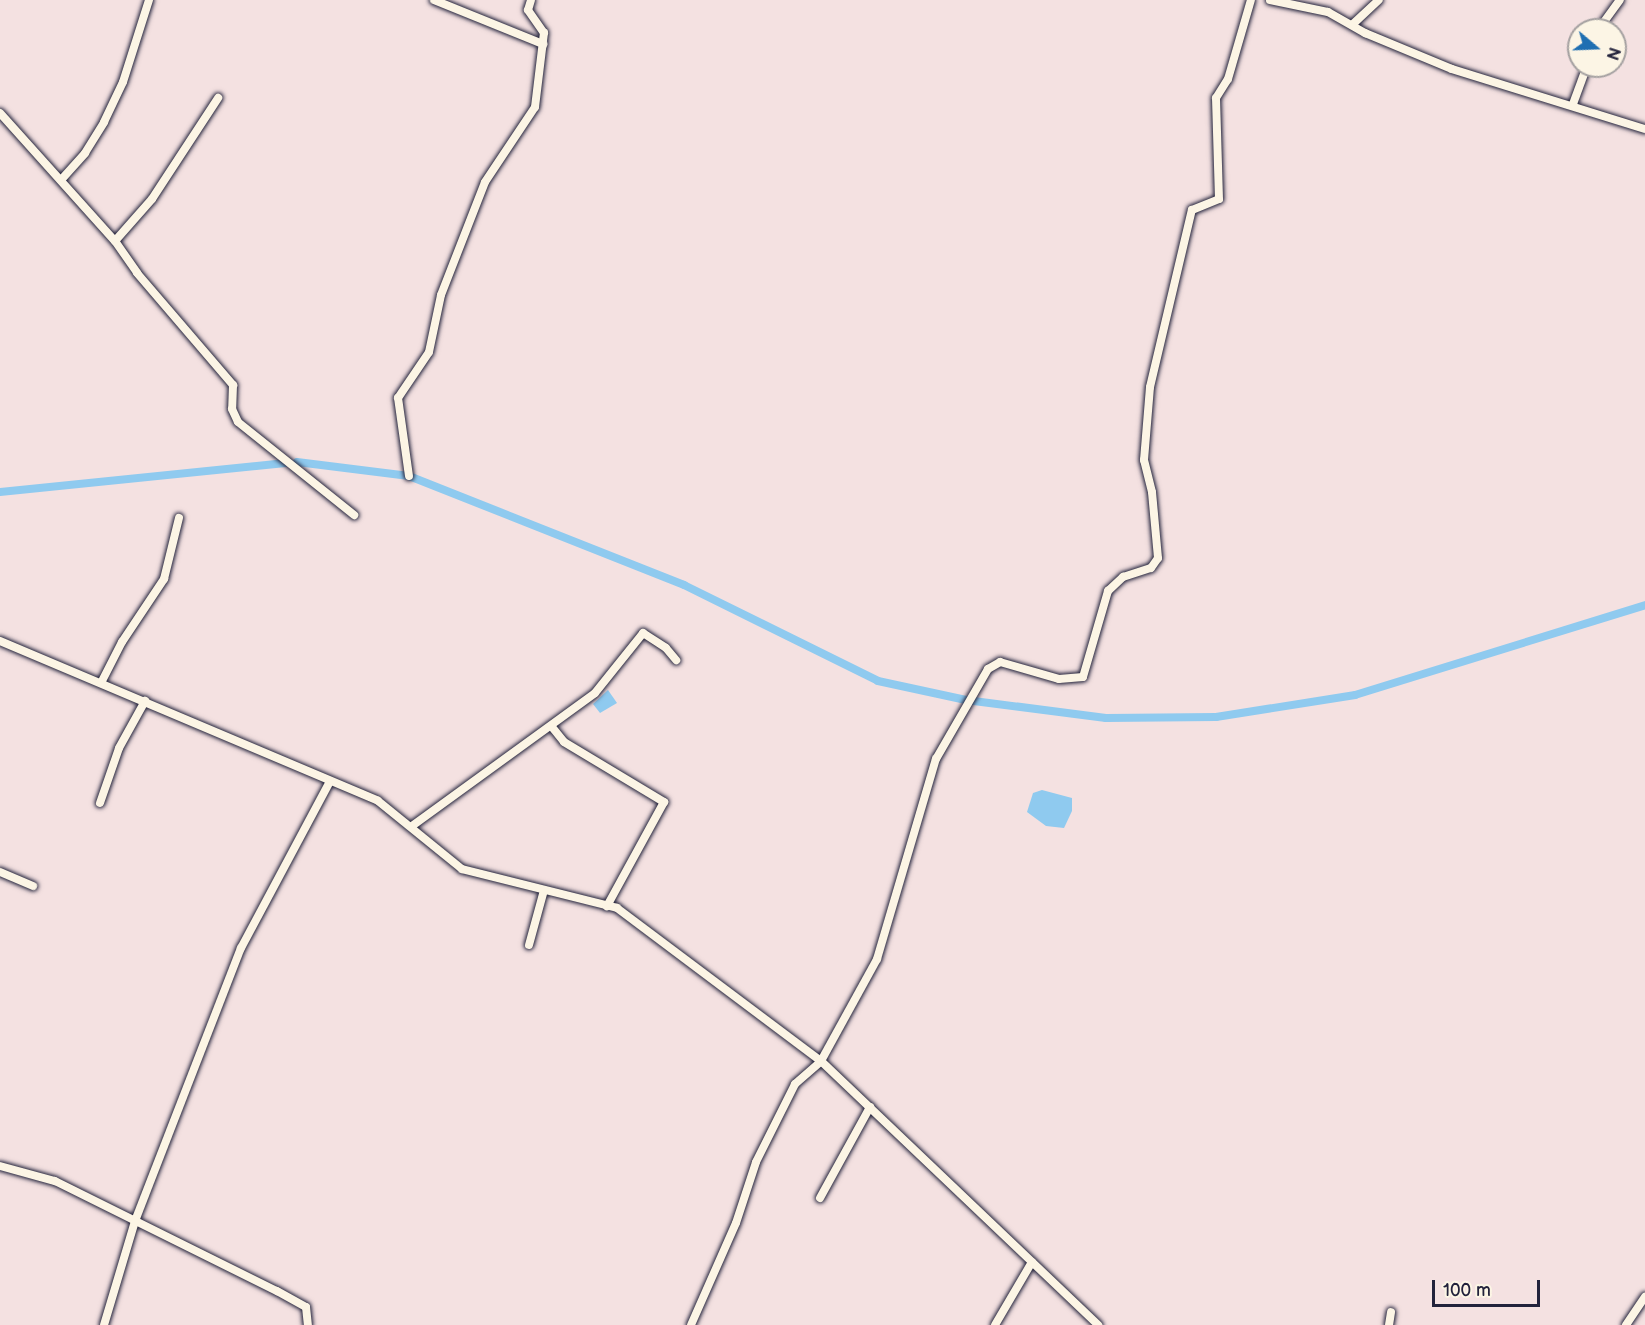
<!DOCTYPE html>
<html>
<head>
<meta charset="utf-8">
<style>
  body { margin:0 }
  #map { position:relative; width:1645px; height:1325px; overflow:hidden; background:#f4e1e1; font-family:"Balsamiq Sans",sans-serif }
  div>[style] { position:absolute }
  .water>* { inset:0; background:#8fcaef }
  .canal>* { height:8px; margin:-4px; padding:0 4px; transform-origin:4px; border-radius:4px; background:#8fcaef }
  .roads { filter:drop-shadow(0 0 2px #22223b) drop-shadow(0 0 2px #22223b) }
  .street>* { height:8px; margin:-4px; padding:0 4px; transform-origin:4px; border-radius:4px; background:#fcf5e5 }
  span { translate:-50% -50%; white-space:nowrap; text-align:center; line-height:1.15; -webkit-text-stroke:4.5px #fcf5e5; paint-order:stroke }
  .north { position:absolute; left:1567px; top:18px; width:60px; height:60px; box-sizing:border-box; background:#fcf5e5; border:2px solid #a5a1a1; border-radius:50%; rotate:109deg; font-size:16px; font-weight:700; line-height:24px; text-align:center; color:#22223b }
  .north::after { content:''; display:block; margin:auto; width:21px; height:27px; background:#1f6fb2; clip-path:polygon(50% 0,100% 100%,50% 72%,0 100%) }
  .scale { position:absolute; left:1432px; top:1280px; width:108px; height:27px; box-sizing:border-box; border:3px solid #22223b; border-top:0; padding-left:8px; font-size:18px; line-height:21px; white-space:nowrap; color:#22223b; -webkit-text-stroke:4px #fcf5e5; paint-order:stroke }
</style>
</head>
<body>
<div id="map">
  <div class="water">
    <div style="clip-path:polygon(608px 690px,617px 703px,600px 713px,593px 704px)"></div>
    <div style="clip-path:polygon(1042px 790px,1072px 798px,1072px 811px,1064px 828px,1046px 826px,1027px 812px,1033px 793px)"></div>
  </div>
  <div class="canal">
    <div style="left:297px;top:462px;width:113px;rotate:7.1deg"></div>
    <div style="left:409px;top:476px;width:296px;rotate:21.6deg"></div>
    <div style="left:684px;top:585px;width:216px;rotate:26.3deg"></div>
    <div style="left:878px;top:681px;width:90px;rotate:12.2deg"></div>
    <div style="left:966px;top:700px;width:141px;rotate:7.3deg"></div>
    <div style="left:1106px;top:718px;width:110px;rotate:-0.5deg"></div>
    <div style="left:1216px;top:717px;width:141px;rotate:-9deg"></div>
    <div style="left:1355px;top:695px;width:304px;rotate:-17.2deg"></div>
    <div style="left:0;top:492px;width:287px;rotate:-5.8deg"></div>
  </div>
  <div class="roads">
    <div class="street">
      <div style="left:434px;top:0;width:118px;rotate:22deg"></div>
      <div style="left:1270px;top:0;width:59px;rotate:11.7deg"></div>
      <div style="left:1328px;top:12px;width:43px;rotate:29.6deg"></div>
      <div style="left:1365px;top:33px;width:94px;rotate:22.5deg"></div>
      <div style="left:1452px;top:69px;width:202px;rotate:17.3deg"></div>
      <div style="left:1353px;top:24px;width:35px;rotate:-43deg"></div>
      <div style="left:1598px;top:30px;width:37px;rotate:-54deg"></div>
      <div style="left:1573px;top:104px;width:40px;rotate:-69.8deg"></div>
      <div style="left:0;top:113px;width:172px;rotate:48.1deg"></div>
      <div style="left:115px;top:241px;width:39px;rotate:55deg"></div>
      <div style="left:137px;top:273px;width:148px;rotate:49.4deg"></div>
      <div style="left:233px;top:385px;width:24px;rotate:92deg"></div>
      <div style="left:232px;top:409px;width:14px;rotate:65deg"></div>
      <div style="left:238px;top:422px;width:149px;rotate:38.7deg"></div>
      <div style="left:61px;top:180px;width:36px;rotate:-48deg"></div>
      <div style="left:85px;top:153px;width:36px;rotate:-58deg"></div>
      <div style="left:104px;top:122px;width:44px;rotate:-64.6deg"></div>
      <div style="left:123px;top:82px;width:86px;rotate:-72.4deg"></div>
      <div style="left:115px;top:241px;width:56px;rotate:-48.6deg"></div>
      <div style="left:152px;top:199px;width:121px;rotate:-56.8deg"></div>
      <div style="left:409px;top:476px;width:79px;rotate:-98deg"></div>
      <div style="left:398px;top:398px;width:55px;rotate:-56deg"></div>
      <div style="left:429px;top:352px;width:58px;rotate:-78.1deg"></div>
      <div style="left:441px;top:295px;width:121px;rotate:-68.7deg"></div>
      <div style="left:485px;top:182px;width:90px;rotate:-56.3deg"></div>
      <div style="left:535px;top:107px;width:75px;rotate:-83.1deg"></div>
      <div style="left:544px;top:33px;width:28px;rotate:-125deg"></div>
      <div style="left:528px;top:10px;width:10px;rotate:-73deg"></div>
      <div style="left:0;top:641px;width:410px;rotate:22.9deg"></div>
      <div style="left:378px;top:801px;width:108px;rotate:39deg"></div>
      <div style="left:462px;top:869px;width:160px;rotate:14.1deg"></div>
      <div style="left:617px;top:908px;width:255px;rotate:36.9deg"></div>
      <div style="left:821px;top:1061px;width:383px;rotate:43.6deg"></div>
      <div style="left:101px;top:683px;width:46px;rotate:-62.9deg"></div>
      <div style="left:122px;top:642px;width:76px;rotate:-56.3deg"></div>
      <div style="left:164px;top:579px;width:63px;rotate:-76.2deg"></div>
      <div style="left:552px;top:727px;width:19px;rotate:51deg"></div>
      <div style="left:564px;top:742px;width:117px;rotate:31deg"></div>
      <div style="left:664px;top:802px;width:119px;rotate:118.7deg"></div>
      <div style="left:100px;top:803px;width:58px;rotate:-70.9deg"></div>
      <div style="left:119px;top:748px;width:54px;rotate:-61deg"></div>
      <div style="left:412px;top:826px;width:226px;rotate:-36deg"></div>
      <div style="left:595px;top:693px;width:77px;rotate:-51.3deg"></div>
      <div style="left:643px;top:633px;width:27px;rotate:33deg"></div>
      <div style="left:666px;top:648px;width:16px;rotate:50deg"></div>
      <div style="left:0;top:872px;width:36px;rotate:23deg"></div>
      <div style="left:529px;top:945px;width:57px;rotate:-74.7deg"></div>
      <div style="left:0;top:1166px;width:57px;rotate:15.3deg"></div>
      <div style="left:55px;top:1181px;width:248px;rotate:26.4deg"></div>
      <div style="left:277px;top:1291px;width:33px;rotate:29deg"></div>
      <div style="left:306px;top:1307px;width:18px;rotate:84deg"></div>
      <div style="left:820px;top:1198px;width:104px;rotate:-61.2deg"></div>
      <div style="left:104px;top:1325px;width:109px;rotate:-73.4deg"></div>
      <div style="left:135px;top:1221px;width:293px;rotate:-68.8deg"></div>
      <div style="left:241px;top:948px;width:189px;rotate:-61.9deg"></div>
      <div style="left:691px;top:1325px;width:111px;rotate:-66.2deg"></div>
      <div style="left:736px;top:1223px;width:64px;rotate:-71.8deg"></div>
      <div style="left:756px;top:1162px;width:87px;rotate:-63.4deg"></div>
      <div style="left:795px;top:1084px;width:35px;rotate:-41deg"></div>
      <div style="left:821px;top:1061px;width:116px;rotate:-61.2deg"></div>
      <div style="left:877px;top:959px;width:209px;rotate:-73.6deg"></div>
      <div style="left:936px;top:759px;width:104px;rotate:-60deg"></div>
      <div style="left:988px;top:669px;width:14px;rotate:-30deg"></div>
      <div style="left:1000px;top:662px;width:61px;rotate:16.1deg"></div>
      <div style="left:1059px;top:679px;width:24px;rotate:-5deg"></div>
      <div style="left:1083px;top:677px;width:90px;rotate:-73.8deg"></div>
      <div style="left:1108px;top:591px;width:21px;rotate:-43deg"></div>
      <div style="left:1123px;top:577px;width:29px;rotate:-18deg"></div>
      <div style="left:1151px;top:568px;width:12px;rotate:-55deg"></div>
      <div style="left:1158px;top:558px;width:66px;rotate:-95.2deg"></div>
      <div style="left:1152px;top:492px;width:33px;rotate:-104deg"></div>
      <div style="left:1144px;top:460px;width:73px;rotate:-85.3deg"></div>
      <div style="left:1150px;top:387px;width:182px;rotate:-76.7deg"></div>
      <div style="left:1192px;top:210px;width:29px;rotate:-22deg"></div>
      <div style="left:1219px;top:199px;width:101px;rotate:-91.7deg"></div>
      <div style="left:1216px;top:98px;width:22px;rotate:-58deg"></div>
      <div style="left:1228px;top:79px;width:82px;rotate:-73.8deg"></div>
      <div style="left:995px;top:1325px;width:73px;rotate:-59.6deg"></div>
      <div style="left:1389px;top:1325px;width:13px;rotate:-81deg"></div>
      <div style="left:1626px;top:1325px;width:34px;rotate:-56deg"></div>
    </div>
  </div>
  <div class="north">N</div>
  <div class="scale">100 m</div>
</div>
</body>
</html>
